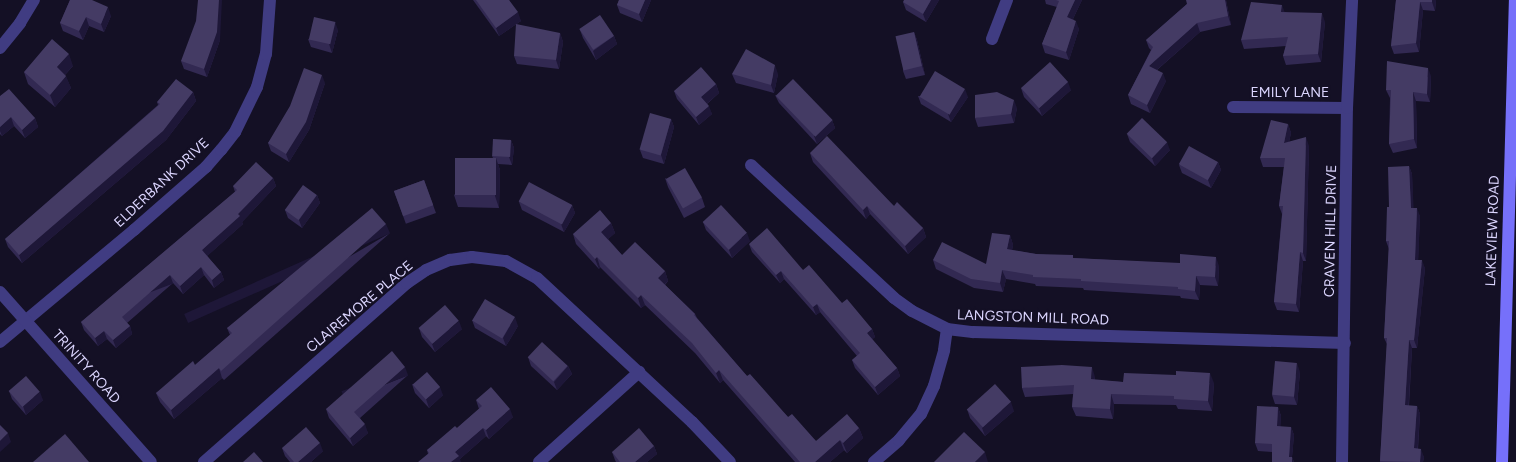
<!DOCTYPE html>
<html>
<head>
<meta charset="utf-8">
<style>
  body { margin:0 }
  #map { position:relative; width:1516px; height:462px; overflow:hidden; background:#141025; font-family:Figtree,sans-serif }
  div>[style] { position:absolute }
  .minor>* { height:12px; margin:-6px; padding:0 6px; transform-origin:6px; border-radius:6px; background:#403c82 }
  .tertiary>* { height:12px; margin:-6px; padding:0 6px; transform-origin:6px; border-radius:6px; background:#403c82 }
  .secondary>* { height:12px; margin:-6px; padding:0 6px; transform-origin:6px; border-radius:6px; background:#7670fa }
  .wall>* { inset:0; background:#322952; transform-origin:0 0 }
  .shaded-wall>* { inset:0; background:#1e1738; transform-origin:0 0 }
  .building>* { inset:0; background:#443b64; transform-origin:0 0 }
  span { translate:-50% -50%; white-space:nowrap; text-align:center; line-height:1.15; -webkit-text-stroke:4px #141025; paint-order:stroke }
  .street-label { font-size:14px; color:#dbd5fe }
</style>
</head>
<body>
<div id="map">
  <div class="minor">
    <div style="left:992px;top:39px;width:42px;rotate:-69deg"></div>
    <div style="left:0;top:48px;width:32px;rotate:-51deg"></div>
    <div style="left:20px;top:23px;width:27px;rotate:-59deg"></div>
    <div style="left:1233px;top:107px;width:114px;rotate:0.5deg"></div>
    <div style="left:751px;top:165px;width:195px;rotate:42.9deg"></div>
    <div style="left:894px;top:298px;width:22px;rotate:36deg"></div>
    <div style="left:912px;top:311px;width:39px;rotate:27deg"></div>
    <div style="left:947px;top:329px;width:26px;rotate:7deg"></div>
    <div style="left:973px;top:332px;width:372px;rotate:1.7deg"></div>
    <div style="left:0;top:342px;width:175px;rotate:-39.9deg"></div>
    <div style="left:134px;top:230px;width:96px;rotate:-41.2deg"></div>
    <div style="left:206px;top:167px;width:23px;rotate:-49deg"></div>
    <div style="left:221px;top:150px;width:23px;rotate:-52deg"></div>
    <div style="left:235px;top:132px;width:50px;rotate:-63.9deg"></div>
    <div style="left:257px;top:87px;width:34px;rotate:-75deg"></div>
    <div style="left:266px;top:54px;width:54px;rotate:-85.8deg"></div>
    <div style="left:204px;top:462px;width:271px;rotate:-41.4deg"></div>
    <div style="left:407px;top:283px;width:23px;rotate:-34deg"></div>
    <div style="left:426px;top:270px;width:26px;rotate:-23deg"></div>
    <div style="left:450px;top:260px;width:22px;rotate:-8deg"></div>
    <div style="left:472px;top:257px;width:34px;rotate:7deg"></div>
    <div style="left:506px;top:261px;width:35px;rotate:29deg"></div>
    <div style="left:537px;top:278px;width:212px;rotate:42.9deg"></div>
    <div style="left:692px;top:422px;width:55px;rotate:46.5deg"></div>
    <div style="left:539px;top:462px;width:135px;rotate:-42deg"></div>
    <div style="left:874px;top:462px;width:33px;rotate:-41deg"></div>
    <div style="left:899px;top:440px;width:34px;rotate:-50deg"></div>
    <div style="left:921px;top:414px;width:31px;rotate:-65deg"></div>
    <div style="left:934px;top:386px;width:37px;rotate:-74deg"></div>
    <div style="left:944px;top:350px;width:21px;rotate:-82deg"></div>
    <div style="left:1342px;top:462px;width:354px;rotate:-89.2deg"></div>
    <div style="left:1347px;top:108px;width:108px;rotate:-87.3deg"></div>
  </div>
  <div class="tertiary">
    <div style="left:0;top:292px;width:227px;rotate:48.4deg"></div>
  </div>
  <div class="secondary">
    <div style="left:1502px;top:462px;width:462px;rotate:-88.4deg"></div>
  </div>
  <div class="wall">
    <div style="clip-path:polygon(70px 0,111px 16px,104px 32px,89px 26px,83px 40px,63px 31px,60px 23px)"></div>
    <div style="clip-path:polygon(473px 0,509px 0,521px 21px,499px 36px)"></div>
    <div style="clip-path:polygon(619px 0,651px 0,642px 22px,620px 13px,617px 5px)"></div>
    <div style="clip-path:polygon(939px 0,926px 22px,906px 10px,903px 2px)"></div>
    <div style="clip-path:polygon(1045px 0,1082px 0,1073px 19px,1079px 29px,1069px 60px,1045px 53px,1042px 44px,1057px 7px,1046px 4px)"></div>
    <div style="clip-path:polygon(1226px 0,1231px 25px,1200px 32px,1157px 70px,1166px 81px,1150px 113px,1131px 104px,1128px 95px,1151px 50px,1149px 48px,1146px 40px,1187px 4px)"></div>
    <div style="clip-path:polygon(1396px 0,1436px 0,1435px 11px,1423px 10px,1419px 52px,1394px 54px,1391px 46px)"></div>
    <div style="clip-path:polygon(1284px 12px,1325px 22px,1321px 62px,1286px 65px,1283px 56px,1286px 46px,1244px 49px,1241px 40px)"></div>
    <div style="clip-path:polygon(338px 30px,332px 53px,311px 47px,308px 39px)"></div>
    <div style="clip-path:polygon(580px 30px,614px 36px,617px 44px,596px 60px,583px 38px)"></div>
    <div style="clip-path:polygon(914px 32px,917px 40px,925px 75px,906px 79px,903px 71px)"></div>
    <div style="clip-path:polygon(560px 33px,563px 42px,559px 69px,517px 64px,514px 56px)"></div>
    <div style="clip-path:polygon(220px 40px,207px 77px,184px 69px,181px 61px)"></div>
    <div style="clip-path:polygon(73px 66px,65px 75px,71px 88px,55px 107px,28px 84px,24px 72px)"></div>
    <div style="clip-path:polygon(732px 74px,778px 74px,774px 93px,736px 83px)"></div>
    <div style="clip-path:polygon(1431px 76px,1430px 102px,1416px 101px,1417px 148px,1393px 153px,1389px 144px,1390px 98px,1386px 90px)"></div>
    <div style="clip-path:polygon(325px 83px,309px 130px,289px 162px,271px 151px,268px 143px)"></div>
    <div style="clip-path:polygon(716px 84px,719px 93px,707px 104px,712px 114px,699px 125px,677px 99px,674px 91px)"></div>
    <div style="clip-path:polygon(1021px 88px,1071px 90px,1042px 116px,1024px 97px)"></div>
    <div style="clip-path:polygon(193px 92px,196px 101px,166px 140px,22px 263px,8px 247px,5px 239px,158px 105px,157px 102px)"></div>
    <div style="clip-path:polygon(775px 95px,832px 120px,835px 128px,817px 144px,779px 103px)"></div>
    <div style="clip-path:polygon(0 96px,35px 118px,38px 127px,25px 138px,14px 126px,2px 136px,0 134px)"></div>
    <div style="clip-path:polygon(918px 96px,968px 97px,951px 122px,921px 104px)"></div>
    <div style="clip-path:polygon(1017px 108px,1014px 123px,978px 127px,975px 118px)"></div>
    <div style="clip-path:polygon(671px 119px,674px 127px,664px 164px,643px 158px,640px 150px)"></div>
    <div style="clip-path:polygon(1288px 124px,1291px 133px,1289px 142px,1309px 146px,1306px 261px,1303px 261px,1299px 312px,1277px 310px,1274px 302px,1282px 214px,1279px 206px,1284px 167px,1263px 167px,1260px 158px)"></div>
    <div style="clip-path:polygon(1127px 134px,1170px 150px,1155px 166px,1130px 142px)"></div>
    <div style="clip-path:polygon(511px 140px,514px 148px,512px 165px,498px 164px,500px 170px,499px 208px,458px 207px,454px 195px,493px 158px,492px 156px)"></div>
    <div style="clip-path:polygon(810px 153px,894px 206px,923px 228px,926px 237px,908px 254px,870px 214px,866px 219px,813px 162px)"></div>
    <div style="clip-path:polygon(1218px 162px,1221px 170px,1211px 188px,1182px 173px,1179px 165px)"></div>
    <div style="clip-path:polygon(1409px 166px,1412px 174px,1413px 208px,1420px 216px,1418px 260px,1425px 268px,1417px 348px,1412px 348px,1409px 406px,1417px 406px,1420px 414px,1418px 449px,1424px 457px,1423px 462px,1380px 462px,1387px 344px,1384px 338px,1389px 249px,1386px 241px)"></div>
    <div style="clip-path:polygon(273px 178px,276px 186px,242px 222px,243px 224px,207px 256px,221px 272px,224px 280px,214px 288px,204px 275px,183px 294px,173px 283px,127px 323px,130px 326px,132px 334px,116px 348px,107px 339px,98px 346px,84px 330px,81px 322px,235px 192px,233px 186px)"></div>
    <div style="clip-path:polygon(665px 178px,702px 198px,705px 207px,684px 218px,668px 187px)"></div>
    <div style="left:424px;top:180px;width:35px;height:32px;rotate:70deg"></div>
    <div style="clip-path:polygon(317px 195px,320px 203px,302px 228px,288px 218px,285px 210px)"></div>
    <div style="clip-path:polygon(519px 202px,572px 205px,575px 213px,564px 232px,522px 210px)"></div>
    <div style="clip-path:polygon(703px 222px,750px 241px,732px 258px,706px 230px)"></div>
    <div style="clip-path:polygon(611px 223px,615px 233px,608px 239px,622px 255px,665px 271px,668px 281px,665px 285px,695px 314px,697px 318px,747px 376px,788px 417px,816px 441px,859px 428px,863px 438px,847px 453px,844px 450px,830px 462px,795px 462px,723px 380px,720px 383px,695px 353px,645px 305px,641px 308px,600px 267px,599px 269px,576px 244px,573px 234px)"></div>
    <div style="clip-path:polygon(390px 233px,224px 380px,222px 378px,174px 419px,160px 402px,156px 393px,195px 365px,230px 335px,227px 328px)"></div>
    <div style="clip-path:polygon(1010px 235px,1013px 245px,1012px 250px,1036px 254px,1074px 258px,1219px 266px,1218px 286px,1200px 285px,1199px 300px,1181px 298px,1180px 296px,1084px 290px,1083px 288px,1036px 286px,1035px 284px,1006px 279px,1003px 292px,974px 288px,936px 269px,933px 260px,986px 264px)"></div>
    <div style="clip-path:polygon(749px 244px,803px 270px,872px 329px,875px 337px,872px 339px,897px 368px,900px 376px,878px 395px,855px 368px,852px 360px,857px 356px,820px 312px,816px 315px,784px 279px,780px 283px,752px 252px)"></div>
    <div style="clip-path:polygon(472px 320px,518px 326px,506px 346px,475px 328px)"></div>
    <div style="clip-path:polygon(419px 328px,462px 329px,435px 352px,422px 337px)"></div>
    <div style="clip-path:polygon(528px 357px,568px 366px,572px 374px,557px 390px,531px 366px)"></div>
    <div style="clip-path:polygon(1300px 372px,1297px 405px,1275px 404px,1272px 395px)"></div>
    <div style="clip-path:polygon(408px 375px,360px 418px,368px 433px,353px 446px,329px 418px,326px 409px)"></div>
    <div style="clip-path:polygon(1095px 377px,1095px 380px,1123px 382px,1214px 383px,1212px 411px,1178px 409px,1176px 405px,1114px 404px,1113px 419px,1076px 416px,1072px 407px,1073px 394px,1025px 397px,1022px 388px)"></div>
    <div style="clip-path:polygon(412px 384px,443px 395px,429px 408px,415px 393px)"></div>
    <div style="clip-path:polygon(9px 391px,43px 400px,26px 415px,12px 399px)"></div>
    <div style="clip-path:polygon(476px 400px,513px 417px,489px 439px,486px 436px,460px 459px,428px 454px,427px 450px,457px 428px,479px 409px)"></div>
    <div style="clip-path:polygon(1278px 407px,1281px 416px,1280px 427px,1291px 427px,1294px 435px,1292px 457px,1294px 462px,1272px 462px,1272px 452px,1258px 451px,1255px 443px)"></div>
    <div style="clip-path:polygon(967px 409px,1014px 411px,985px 436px,970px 418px)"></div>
    <div style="clip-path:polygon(654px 446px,657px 454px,647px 462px,616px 462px,615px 460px,612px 452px)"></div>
    <div style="clip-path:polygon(282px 448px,323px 451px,311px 462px,290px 462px,285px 456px)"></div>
  </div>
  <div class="shaded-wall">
    <div style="clip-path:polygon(219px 0,222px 0,220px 40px,207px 77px,204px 69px)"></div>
    <div style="clip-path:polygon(645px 0,651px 0,642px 22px,639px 14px)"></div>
    <div style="clip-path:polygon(931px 0,939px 0,926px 22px,923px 14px)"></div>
    <div style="clip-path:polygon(1075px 0,1082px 0,1070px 25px,1067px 17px)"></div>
    <div style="clip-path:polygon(1225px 0,1226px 0,1231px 25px,1228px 16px)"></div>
    <div style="clip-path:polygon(1432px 0,1436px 0,1435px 11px,1432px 2px)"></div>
    <div style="clip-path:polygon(1420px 2px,1423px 10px,1419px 52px,1416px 43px)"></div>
    <div style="clip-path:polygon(1282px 5px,1285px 13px,1281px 12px)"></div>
    <div style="clip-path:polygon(108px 7px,111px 16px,104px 32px,101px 24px)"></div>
    <div style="clip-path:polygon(518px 12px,521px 21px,499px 36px,496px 28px)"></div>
    <div style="clip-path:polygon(1322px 13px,1325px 22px,1321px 62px,1318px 54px)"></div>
    <div style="clip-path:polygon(86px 17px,89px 26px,83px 40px,79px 31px)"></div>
    <div style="clip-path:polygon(1076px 21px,1079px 29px,1069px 60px,1066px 52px)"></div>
    <div style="clip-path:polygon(335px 22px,338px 30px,332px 53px,329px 44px)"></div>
    <div style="clip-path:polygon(1197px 23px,1200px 32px,1152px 74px,1149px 66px)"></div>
    <div style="clip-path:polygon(914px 32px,917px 40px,925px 75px,922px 66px)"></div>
    <div style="clip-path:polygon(560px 33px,563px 42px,559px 69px,556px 60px)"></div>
    <div style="clip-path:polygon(614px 36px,617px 44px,596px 60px,593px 51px)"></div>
    <div style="clip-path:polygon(69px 54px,73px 66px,61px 79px,57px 67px)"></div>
    <div style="clip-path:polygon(775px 65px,778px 74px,774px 93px,771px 85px)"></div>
    <div style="clip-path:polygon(1428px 68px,1431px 76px,1430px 102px,1427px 94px)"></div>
    <div style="clip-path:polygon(1163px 73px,1166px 81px,1150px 113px,1147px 105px)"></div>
    <div style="clip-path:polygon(322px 75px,325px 83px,309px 130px,289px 162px,286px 154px)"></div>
    <div style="clip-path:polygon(66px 76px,71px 88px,55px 107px,50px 95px)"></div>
    <div style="clip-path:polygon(1068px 82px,1071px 90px,1042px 116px,1039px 108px)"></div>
    <div style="clip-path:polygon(716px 84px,719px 93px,704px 106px,701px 97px)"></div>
    <div style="clip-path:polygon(965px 89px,968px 97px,951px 122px,948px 114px)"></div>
    <div style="clip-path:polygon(193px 92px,196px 101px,166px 140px,22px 263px,19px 255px)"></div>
    <div style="clip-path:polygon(1413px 92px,1416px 101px,1417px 148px,1414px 139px)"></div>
    <div style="clip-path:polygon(1014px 100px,1017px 108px,1014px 123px,1011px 114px)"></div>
    <div style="clip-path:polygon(709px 106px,712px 114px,699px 125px,696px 117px)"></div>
    <div style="clip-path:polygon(11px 117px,14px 126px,2px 136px,0 131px,0 127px)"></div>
    <div style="clip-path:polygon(35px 118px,38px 127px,25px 138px,22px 130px)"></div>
    <div style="clip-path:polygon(671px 119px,674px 127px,664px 164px,661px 155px)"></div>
    <div style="clip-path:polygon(832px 120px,835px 128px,817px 144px,814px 136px)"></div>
    <div style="clip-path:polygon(1288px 124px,1291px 133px,1287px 151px,1284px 143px)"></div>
    <div style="clip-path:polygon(1306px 137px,1309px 146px,1306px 261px,1303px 253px)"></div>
    <div style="clip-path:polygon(511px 140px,514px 148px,512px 165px,509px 157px)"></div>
    <div style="clip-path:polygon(1167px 142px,1170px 150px,1155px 166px,1152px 158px)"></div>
    <div style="clip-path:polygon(496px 158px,500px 170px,499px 208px,495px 196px)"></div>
    <div style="clip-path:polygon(1218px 162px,1221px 170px,1211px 188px,1208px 180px)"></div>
    <div style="clip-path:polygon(1409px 166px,1412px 174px,1414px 216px,1411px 208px)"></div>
    <div style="clip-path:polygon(273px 178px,276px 186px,242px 222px,243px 224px,205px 258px,202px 250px,238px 214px)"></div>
    <div style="clip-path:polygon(317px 195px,320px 203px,302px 228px,299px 220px)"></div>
    <div style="clip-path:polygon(572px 205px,575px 213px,564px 232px,561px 224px)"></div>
    <div style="clip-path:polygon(867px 206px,870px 214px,866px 219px,863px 210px)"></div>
    <div style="clip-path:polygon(1417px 208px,1420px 216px,1418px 268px,1415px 260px)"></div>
    <div style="clip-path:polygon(611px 223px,615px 233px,605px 242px,601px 232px)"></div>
    <div style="left:386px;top:224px;width:10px;height:221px;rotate:66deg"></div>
    <div style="clip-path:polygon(923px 228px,926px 237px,908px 254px,905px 246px)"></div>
    <div style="clip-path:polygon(747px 233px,750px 241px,732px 258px,729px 250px)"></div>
    <div style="clip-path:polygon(1010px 235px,1013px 245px,1011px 258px,1007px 249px)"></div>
    <div style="clip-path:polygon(1300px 252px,1303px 261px,1299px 312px,1296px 304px)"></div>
    <div style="clip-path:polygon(597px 257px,600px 267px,599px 269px,595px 259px)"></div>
    <div style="clip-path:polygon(1216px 257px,1219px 266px,1218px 286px,1215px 277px)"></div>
    <div style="clip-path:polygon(1422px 260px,1425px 268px,1417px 348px,1414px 340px)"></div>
    <div style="clip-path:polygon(201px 267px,204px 275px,183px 294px,180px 286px)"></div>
    <div style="clip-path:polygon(1002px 270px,1006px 279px,1003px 292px,1000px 283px)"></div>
    <div style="clip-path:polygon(665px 271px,668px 281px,661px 288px,658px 278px)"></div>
    <div style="clip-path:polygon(781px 271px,784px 279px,780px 283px,776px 275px)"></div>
    <div style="clip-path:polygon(221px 272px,224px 280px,214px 288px,212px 280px)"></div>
    <div style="left:170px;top:275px;width:9px;height:64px;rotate:69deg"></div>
    <div style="clip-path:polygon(1196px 276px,1200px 285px,1199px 300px,1195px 291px)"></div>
    <div style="clip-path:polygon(641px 295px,645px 305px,641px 308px,638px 298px)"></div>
    <div style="clip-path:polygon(817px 304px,820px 312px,816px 315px,813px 307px)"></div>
    <div style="clip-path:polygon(515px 317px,518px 326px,506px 346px,503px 338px)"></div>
    <div style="clip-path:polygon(459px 321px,462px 329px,435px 352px,432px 344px)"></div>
    <div style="clip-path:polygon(130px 326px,132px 334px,116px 348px,113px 340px)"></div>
    <div style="clip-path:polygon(872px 329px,875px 337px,870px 342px,867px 333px)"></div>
    <div style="clip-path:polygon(104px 331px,107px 339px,98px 346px,95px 338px)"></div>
    <div style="clip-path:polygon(1409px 340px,1412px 348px,1408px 414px,1405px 405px)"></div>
    <div style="clip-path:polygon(1297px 363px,1300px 372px,1297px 405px,1294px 397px)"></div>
    <div style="clip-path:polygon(568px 366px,572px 374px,557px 390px,554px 382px)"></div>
    <div style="left:405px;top:367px;width:9px;height:68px;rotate:69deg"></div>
    <div style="clip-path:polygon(1092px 367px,1095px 377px,1094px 389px,1091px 379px)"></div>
    <div style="clip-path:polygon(219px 368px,222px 378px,174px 419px,171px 410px)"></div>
    <div style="clip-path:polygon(897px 368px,900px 376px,878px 395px,875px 387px)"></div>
    <div style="clip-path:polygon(719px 370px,723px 380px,720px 383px,716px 373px)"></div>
    <div style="clip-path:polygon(1210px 373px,1214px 383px,1212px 411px,1208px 401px)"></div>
    <div style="clip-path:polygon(440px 387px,443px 395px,429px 408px,426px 399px)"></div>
    <div style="clip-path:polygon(40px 392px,43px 400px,26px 415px,23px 406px)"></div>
    <div style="clip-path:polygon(1111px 394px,1114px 404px,1113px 419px,1110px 409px)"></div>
    <div style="clip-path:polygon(1011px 402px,1014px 411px,985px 436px,982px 428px)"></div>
    <div style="clip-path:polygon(1417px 406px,1420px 414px,1417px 457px,1414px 448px)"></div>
    <div style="clip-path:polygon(1278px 407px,1281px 416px,1280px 435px,1277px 426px)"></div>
    <div style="clip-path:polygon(510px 409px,513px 417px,489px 439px,486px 430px)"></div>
    <div style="clip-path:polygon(365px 424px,368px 433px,353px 446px,350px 438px)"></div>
    <div style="clip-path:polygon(1291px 427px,1294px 435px,1292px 457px,1294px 462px,1292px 462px,1289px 457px)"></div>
    <div style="clip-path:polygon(483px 428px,486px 436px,460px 459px,461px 462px,451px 462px,455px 452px)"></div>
    <div style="clip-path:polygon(859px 428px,863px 438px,847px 453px,843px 443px)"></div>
    <div style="clip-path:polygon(8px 433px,11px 442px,0 452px,0 441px)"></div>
    <div style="clip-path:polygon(840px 440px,844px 450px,830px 462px,815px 462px)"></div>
    <div style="clip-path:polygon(320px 443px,323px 451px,311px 462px,298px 462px)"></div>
    <div style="clip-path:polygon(654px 446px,657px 454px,647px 462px,635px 462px)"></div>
    <div style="clip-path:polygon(1421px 449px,1424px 457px,1423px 462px,1420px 462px)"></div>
    <div style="clip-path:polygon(985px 452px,988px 462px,975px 462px)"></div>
  </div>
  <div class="building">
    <div style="clip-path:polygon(70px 0,92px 0,108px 7px,101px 24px,86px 17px,79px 31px,60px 23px)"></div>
    <div style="clip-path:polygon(198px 0,219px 0,217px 32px,204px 69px,181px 61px,196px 21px)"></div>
    <div style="clip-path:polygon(476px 0,509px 0,518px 12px,496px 28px)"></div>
    <div style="clip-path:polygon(619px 0,645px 0,639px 14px,617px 5px)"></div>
    <div style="clip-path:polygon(904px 0,931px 0,923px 14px,903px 2px)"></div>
    <div style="clip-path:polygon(1056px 0,1075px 0,1067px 17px,1076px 21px,1066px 52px,1042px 44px,1059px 1px)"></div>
    <div style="clip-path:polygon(1186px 0,1225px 0,1228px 16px,1197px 23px,1149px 66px,1163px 73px,1147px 105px,1128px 95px,1153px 47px,1146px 40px,1187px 4px)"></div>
    <div style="clip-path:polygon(1396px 0,1432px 0,1432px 2px,1420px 2px,1416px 43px,1391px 46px)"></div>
    <div style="clip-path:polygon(1251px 2px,1282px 5px,1281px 12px,1322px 13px,1318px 54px,1283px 56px,1288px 37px,1241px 40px)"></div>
    <div style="left:600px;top:15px;width:25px;height:25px;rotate:56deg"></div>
    <div style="left:314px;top:17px;width:22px;height:23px;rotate:13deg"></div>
    <div style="clip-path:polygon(516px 24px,560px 33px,556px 60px,514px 56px)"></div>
    <div style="left:914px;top:32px;width:35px;height:19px;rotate:77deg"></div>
    <div style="clip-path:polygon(52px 39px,69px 54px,57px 67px,66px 76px,50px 95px,24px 72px)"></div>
    <div style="clip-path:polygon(746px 49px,775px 65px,771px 85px,732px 74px)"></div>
    <div style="clip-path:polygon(1387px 61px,1428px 68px,1427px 94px,1413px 92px,1414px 139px,1389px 144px,1391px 90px,1386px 90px)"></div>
    <div style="left:1050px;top:62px;width:27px;height:39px;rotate:48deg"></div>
    <div style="clip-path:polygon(701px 67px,716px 84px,701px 97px,709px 106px,696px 117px,674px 91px)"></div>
    <div style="clip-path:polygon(304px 68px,322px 75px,306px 122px,286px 154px,268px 143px,290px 106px)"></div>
    <div style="left:935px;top:71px;width:35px;height:30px;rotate:31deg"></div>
    <div style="clip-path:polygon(176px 79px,193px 92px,163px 131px,19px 255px,5px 239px,160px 104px,157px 102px)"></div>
    <div style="left:793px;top:79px;width:57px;height:24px;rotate:46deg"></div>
    <div style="clip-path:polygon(9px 89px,35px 118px,22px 130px,11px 117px,0 127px,0 96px)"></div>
    <div style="clip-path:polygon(997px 92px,1014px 100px,1011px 114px,975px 118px,975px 95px)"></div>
    <div style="left:650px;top:113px;width:22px;height:38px;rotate:16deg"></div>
    <div style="left:1142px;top:118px;width:35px;height:22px;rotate:44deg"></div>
    <div style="clip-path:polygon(1271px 120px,1288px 124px,1284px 143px,1306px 137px,1303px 253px,1300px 252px,1296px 304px,1274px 302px,1283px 206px,1279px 206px,1285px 158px,1260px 158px)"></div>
    <div style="clip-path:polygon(827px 136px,894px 206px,897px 202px,923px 228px,905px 246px,867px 206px,863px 210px,810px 153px)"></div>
    <div style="left:493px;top:139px;width:18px;height:17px;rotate:3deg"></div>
    <div style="left:1189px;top:146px;width:33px;height:21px;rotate:29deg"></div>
    <div style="left:455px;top:158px;width:41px;height:37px"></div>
    <div style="clip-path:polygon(256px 162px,273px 178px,238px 214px,240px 216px,202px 250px,221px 272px,212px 280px,201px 267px,180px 286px,170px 275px,122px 317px,130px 326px,113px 340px,104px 331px,95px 338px,81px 322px,237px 190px,233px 186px)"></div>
    <div style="clip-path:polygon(1409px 166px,1411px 208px,1417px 208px,1415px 260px,1422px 260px,1414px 340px,1409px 340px,1405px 405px,1417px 406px,1414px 448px,1421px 449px,1420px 462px,1380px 461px,1387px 338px,1384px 338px,1389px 241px,1386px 241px,1387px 207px,1389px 207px,1388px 167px)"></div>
    <div style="left:685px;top:168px;width:34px;height:22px;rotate:60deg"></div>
    <div style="left:424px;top:180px;width:27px;height:32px;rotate:70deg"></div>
    <div style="left:529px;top:182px;width:49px;height:22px;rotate:28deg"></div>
    <div style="left:303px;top:185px;width:17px;height:31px;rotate:36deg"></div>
    <div style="left:721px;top:205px;width:38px;height:25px;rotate:47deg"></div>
    <div style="clip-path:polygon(372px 208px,386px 224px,221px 371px,219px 368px,171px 410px,156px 393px,193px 361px,195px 365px,232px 333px,227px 328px)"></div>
    <div style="clip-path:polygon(600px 210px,611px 223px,601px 232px,622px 255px,635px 242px,665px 271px,658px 278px,695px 314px,694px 315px,747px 376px,750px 374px,788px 417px,792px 414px,816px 441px,847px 414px,859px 428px,843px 443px,840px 440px,815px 462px,800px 462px,719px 370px,716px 373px,692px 343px,641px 295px,638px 298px,597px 257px,595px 259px,573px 234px)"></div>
    <div style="clip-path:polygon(767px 228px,803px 270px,809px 265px,842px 303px,847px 299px,872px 329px,867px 333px,897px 368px,875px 387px,852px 360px,860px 353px,817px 304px,813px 307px,781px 271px,776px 275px,749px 244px)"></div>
    <div style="clip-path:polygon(992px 233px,1010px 235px,1007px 249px,1036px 254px,1073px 255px,1073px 258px,1180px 263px,1180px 254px,1216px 257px,1215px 277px,1196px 276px,1195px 291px,1178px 289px,1178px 287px,1081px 281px,1081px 279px,1033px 277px,1033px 275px,1002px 270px,1000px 283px,971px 279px,933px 260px,942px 242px,986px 264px)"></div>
    <div style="left:485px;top:299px;width:35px;height:25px;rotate:31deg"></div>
    <div style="left:445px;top:305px;width:21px;height:35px;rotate:49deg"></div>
    <div style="left:542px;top:342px;width:35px;height:21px;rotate:43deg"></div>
    <div style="clip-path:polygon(392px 351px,405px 367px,354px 412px,365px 424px,350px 438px,326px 409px)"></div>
    <div style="left:1275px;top:361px;width:22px;height:34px;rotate:5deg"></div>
    <div style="clip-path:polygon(1062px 365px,1092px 367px,1091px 379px,1123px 382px,1124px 373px,1176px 375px,1176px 371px,1210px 373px,1208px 401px,1174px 399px,1174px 396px,1111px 394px,1110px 409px,1072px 407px,1074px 385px,1022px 388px,1021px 367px)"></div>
    <div style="left:427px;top:372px;width:20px;height:19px;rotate:49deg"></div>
    <div style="left:26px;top:376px;width:21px;height:23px;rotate:49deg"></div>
    <div style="left:995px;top:384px;width:24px;height:38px;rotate:48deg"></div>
    <div style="clip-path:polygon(491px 387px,510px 409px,486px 430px,483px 428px,455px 452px,459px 456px,451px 462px,418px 462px,429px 453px,427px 450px,455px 426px,457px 428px,482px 406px,476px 400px)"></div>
    <div style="clip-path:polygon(1257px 406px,1278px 407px,1277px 426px,1291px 427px,1289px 457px,1292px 457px,1292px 462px,1272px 462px,1272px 444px,1255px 443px)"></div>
    <div style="clip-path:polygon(0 425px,8px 433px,0 441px)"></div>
    <div style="clip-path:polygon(306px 427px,320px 443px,298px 462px,294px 462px,282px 448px)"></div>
    <div style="clip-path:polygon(639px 428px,654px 446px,635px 462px,620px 462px,612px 452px)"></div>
    <div style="clip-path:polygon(964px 432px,985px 452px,975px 462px,934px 462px)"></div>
    <div style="clip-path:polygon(65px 434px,89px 462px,33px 462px)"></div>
    <div style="clip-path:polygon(254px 452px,263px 462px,243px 462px)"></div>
  </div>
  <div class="street-label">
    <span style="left:1290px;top:93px">EMILY LANE</span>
    <span style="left:162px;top:183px;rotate:-43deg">ELDERBANK DRIVE</span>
    <span style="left:1331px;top:231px;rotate:-89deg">CRAVEN HILL DRIVE</span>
    <span style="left:1493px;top:231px;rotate:-88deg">LAKEVIEW ROAD</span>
    <span style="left:360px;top:307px;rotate:-40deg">CLAIREMORE PLACE</span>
    <span style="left:1033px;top:318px;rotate:2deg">LANGSTON MILL ROAD</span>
    <span style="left:86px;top:367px;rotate:48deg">TRINITY ROAD</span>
  </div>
</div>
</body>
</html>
